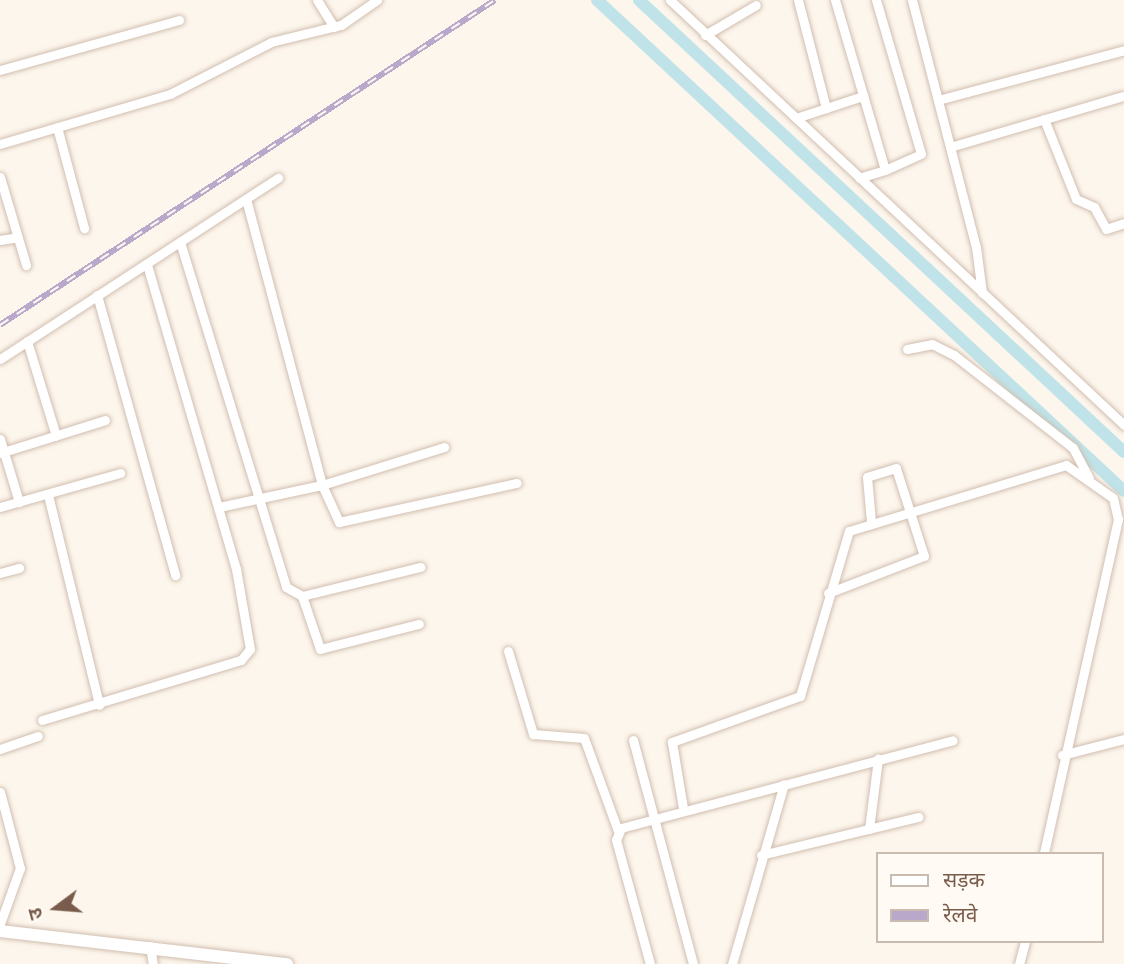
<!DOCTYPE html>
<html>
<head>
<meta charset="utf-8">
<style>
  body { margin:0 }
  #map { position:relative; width:1124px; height:964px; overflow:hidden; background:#fdf6ec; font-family:Jost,"Noto Sans Devanagari",sans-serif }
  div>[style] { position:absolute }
  .canal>* { height:12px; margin:-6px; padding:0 6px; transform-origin:6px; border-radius:6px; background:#bfe3e8 }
  .roads { filter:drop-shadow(0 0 2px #d1beb0) drop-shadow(0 0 2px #d1beb0) }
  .street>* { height:9px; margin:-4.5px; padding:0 4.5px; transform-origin:4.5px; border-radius:4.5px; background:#fff }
  .secondary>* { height:12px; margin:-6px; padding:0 6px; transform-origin:6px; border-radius:6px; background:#fff }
  .rail>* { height:6px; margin-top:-3px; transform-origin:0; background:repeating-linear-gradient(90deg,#fffaf3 0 10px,#b9a8c9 0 20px); box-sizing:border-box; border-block:2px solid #b9a8c9 }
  span { translate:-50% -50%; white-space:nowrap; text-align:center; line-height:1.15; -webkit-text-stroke:7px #fffaf3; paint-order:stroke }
  .legend { position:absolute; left:876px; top:852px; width:228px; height:91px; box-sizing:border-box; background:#fffaf3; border:2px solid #cabbb1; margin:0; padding:9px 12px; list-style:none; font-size:21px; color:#7a5c4d }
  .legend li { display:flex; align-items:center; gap:14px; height:35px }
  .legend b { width:35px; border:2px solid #cabbb1 }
  .north { position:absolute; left:21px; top:873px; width:70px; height:70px; -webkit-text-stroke:5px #fffaf3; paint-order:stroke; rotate:254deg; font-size:19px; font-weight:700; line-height:28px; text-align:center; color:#7a5c4d }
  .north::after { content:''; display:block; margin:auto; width:24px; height:32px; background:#7a5c4d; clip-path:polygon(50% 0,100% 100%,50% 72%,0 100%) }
</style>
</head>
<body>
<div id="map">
  <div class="canal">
    <div style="left:597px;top:0;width:720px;rotate:42.97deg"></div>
    <div style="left:639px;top:0;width:663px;rotate:42.98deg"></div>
  </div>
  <div class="roads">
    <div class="street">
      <div style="left:317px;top:0;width:32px;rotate:58deg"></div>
      <div style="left:670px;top:0;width:622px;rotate:43.11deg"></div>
      <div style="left:798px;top:0;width:112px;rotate:75.5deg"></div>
      <div style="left:835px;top:0;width:177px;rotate:73.6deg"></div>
      <div style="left:885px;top:170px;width:27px;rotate:163deg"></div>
      <div style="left:876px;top:0;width:160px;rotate:73.7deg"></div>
      <div style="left:921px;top:154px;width:39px;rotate:156deg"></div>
      <div style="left:912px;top:0;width:255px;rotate:75.5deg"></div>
      <div style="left:976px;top:247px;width:46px;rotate:82.6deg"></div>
      <div style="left:705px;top:35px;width:59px;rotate:-30.5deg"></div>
      <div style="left:0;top:70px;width:186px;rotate:-15.6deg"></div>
      <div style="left:938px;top:100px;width:193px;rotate:-15deg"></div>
      <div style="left:796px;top:118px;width:71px;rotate:-18.2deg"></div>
      <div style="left:1044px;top:119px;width:86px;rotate:68.2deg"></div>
      <div style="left:1076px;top:199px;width:20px;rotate:24deg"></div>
      <div style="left:1094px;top:207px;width:25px;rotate:61deg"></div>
      <div style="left:1106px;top:229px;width:19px;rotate:-18deg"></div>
      <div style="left:57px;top:127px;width:105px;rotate:75deg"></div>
      <div style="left:0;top:144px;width:177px;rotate:-16.4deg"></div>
      <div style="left:170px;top:94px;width:114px;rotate:-27.2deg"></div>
      <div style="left:271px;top:42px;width:72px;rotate:-13.7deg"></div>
      <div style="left:341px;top:25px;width:44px;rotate:-34.8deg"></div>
      <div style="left:950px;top:147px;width:180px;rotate:-16.4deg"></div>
      <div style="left:0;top:177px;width:92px;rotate:73.5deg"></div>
      <div style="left:246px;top:199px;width:296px;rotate:75.1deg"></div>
      <div style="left:322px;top:485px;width:41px;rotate:65.3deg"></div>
      <div style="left:339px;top:522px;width:182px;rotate:-12.4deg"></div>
      <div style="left:0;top:240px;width:18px;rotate:-9deg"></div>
      <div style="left:180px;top:242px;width:361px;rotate:72.9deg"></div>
      <div style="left:286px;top:587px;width:18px;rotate:29deg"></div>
      <div style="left:302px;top:596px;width:122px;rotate:-13.8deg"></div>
      <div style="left:97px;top:295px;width:291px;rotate:74.4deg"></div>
      <div style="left:27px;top:341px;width:99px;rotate:73deg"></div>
      <div style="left:907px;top:349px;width:25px;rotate:-11deg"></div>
      <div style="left:932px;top:344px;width:25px;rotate:27deg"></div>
      <div style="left:954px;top:355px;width:151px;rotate:38deg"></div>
      <div style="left:1073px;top:448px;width:34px;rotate:62deg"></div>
      <div style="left:0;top:359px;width:332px;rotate:-33.1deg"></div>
      <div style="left:0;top:439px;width:66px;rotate:73.2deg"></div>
      <div style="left:0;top:453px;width:110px;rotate:-17.4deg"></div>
      <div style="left:48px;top:495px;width:216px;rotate:76.3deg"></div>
      <div style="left:0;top:507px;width:125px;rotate:-15.8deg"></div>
      <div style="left:219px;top:507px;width:105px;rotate:-12.1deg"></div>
      <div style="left:322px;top:485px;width:128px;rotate:-17.3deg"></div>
      <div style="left:0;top:573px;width:20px;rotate:-15deg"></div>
      <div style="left:828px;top:593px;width:103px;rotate:-21.1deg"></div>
      <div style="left:924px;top:556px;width:92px;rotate:-107.7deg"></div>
      <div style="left:896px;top:468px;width:30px;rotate:163deg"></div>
      <div style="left:867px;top:477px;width:45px;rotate:84.9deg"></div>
      <div style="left:302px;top:596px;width:56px;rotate:71.2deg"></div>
      <div style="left:320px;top:649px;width:102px;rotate:-14.2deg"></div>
      <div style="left:508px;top:651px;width:87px;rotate:73.2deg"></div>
      <div style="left:533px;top:734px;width:51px;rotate:4.5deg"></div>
      <div style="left:584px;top:738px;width:99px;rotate:69.9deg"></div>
      <div style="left:42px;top:720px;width:208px;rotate:-16.8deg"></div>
      <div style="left:241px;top:660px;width:14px;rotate:-51deg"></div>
      <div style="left:250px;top:649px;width:81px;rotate:-99.9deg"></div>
      <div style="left:236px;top:569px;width:318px;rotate:-106.3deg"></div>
      <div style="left:633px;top:740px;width:232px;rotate:75deg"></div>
      <div style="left:0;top:749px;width:40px;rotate:-18.9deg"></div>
      <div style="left:1062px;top:755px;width:64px;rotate:-14.5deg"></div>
      <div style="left:0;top:792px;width:79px;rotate:75.3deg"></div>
      <div style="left:20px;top:868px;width:59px;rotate:109.7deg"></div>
      <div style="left:683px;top:808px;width:67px;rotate:-99.5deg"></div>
      <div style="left:672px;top:742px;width:136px;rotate:-19.8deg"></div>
      <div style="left:800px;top:696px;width:172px;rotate:-73.5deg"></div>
      <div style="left:849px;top:531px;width:227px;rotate:-16.9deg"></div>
      <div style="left:1066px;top:465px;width:57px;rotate:35.1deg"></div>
      <div style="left:1113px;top:498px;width:22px;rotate:77deg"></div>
      <div style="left:1118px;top:519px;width:343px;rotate:102.5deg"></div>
      <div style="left:869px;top:829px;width:71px;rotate:-82.7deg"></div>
      <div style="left:761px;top:855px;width:162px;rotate:-13.6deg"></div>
      <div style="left:150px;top:946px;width:18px;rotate:81deg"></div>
      <div style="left:650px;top:964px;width:129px;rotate:-105.3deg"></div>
      <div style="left:616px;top:840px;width:13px;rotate:-67deg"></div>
      <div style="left:621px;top:828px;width:343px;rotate:-14.8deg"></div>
      <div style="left:732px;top:964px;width:187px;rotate:-73.9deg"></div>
      <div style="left:1019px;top:964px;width:24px;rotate:-75deg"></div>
    </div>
    <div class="secondary">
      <div style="left:0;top:931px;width:289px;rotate:6.6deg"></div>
    </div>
  </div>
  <div class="rail">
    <div style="left:0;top:325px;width:592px;rotate:-33.29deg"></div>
  </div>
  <ul class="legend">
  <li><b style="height:9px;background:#fff"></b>सड़क</li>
  <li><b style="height:9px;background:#b9a8c9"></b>रेलवे</li>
  </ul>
  <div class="north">उ</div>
</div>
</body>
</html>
